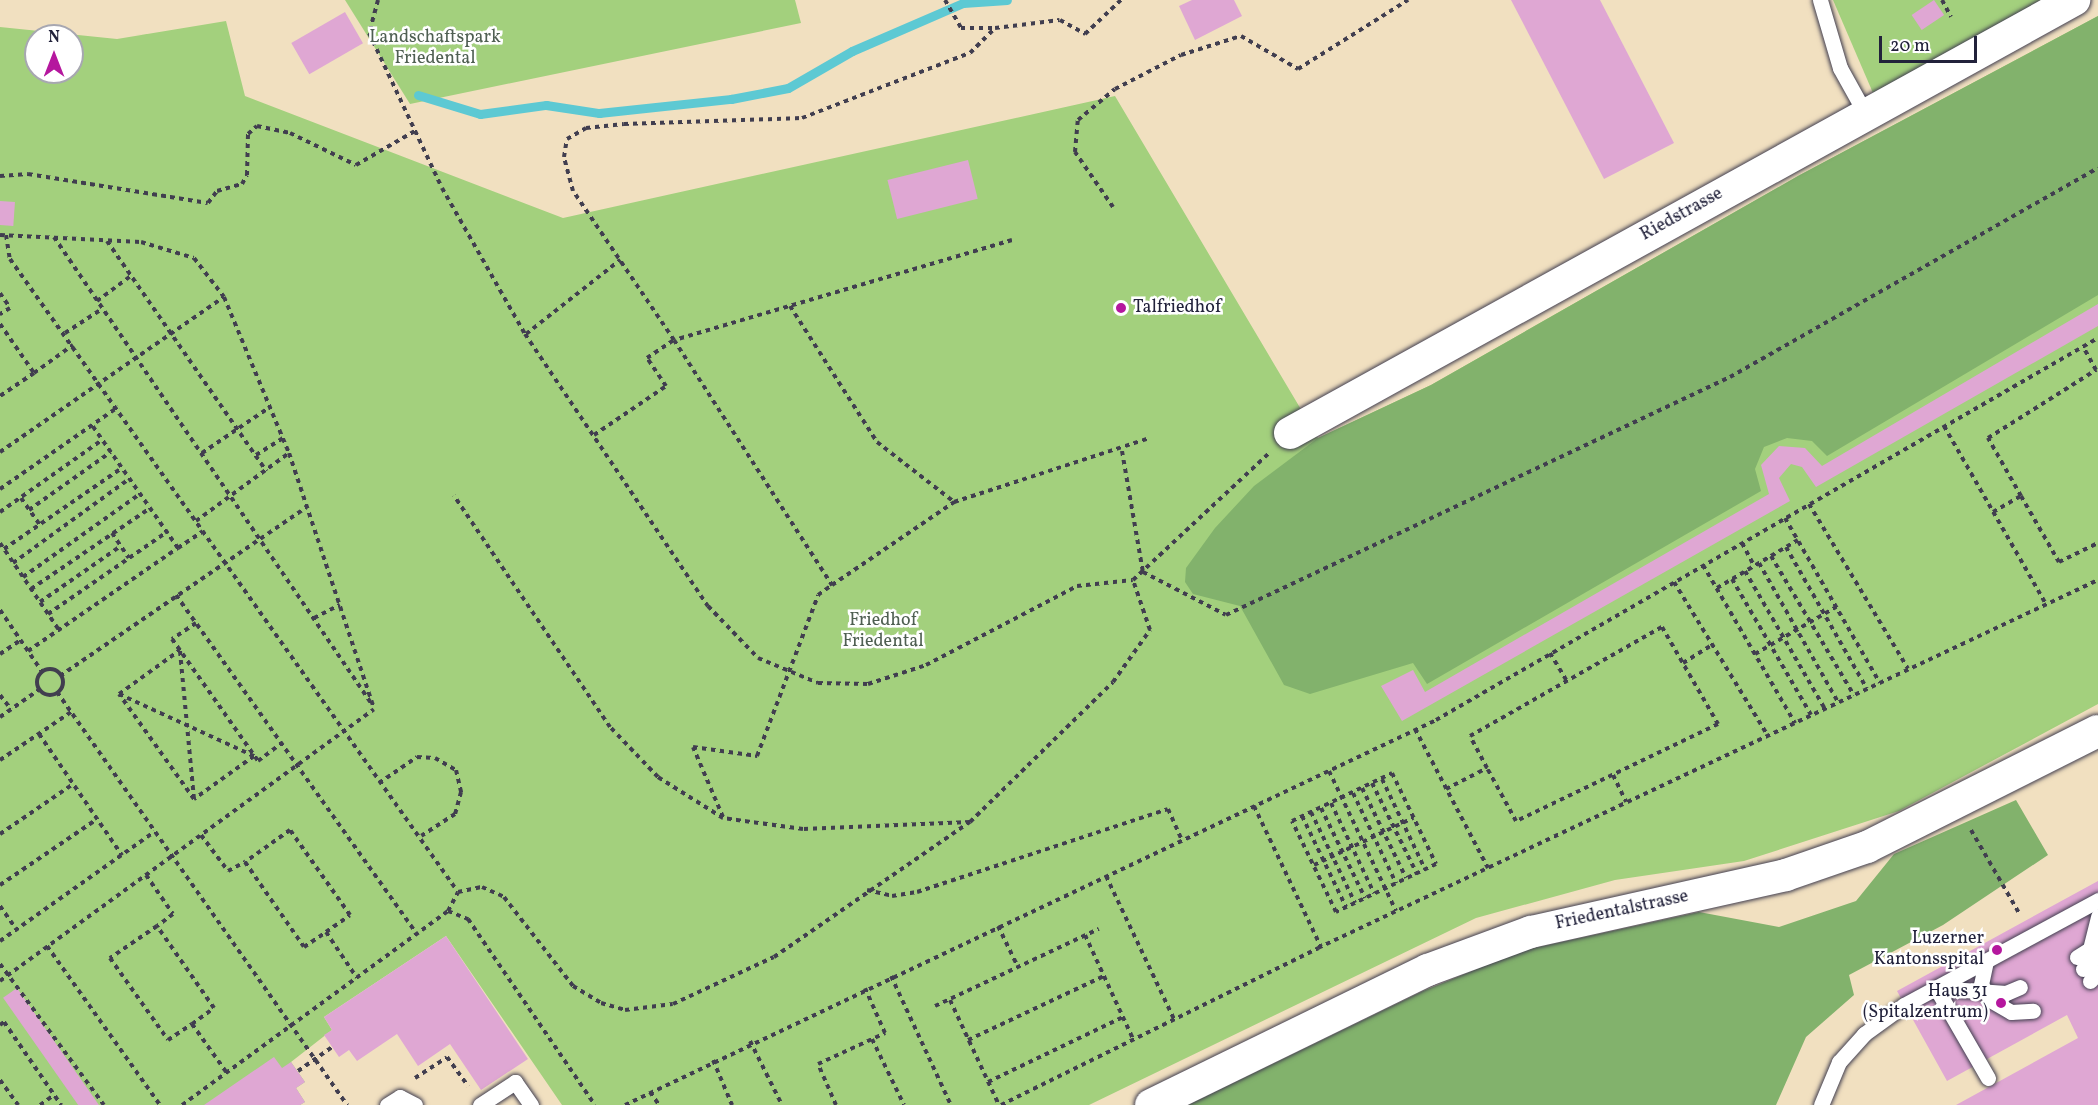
<!DOCTYPE html>
<html>
<head>
<meta charset="utf-8">
<style>
  body { margin:0 }
  #map { position:relative; width:2098px; height:1105px; overflow:hidden; background:#f1e0c0; font-family:Vollkorn,serif }
  div>[style] { position:absolute }
  .green>* { inset:0; background:#a3d07d }
  .forest>* { inset:0; background:#82b26c }
  .stream>* { height:9px; margin:-4.5px; padding:0 4.5px; transform-origin:4.5px; border-radius:4.5px; background:#5dc9d3 }
  .building>* { inset:0; background:#dfa7d3; transform-origin:0 0 }
  .path>* { height:4px; margin-top:-2px; transform-origin:0; background:repeating-linear-gradient(90deg,#413e4f 0 4.5px,transparent 0 9px) }
  .path>.ring { margin:-2px; padding:0; box-sizing:content-box; background:none; border:4px solid #413e4f; border-radius:50% }
  .roads { filter:drop-shadow(0 0 2px #413e4f) drop-shadow(0 0 2px #413e4f) }
  .lane>* { height:15px; margin:-7.5px; padding:0 7.5px; transform-origin:7.5px; border-radius:7.5px; background:#fff }
  .street>* { height:32px; margin:-16px; padding:0 16px; transform-origin:16px; border-radius:16px; background:#fff }
  .dots>* { width:16px; height:16px; translate:-50% -50%; box-sizing:border-box; border:3px solid #fff; border-radius:50% }
  span { translate:-50% -50%; white-space:nowrap; text-align:center; line-height:1.15; -webkit-text-stroke:5px #fff; paint-order:stroke }
  .park-label { font-size:18px; color:#4f5f52 }
  .street-label { font-size:18px; color:#22223b }
  .poi-label { font-size:18px; color:#22223b }
  .left { translate:0 -50%; text-align:left }
  .right { translate:-100% -50%; text-align:right }
  .north { position:absolute; left:24px; top:24px; width:60px; height:60px; box-sizing:border-box; background:#fff; border:2px solid #a7a7b1; border-radius:50%; rotate:0deg; font-size:16px; font-weight:700; line-height:24px; text-align:center; color:#22223b }
  .north::after { content:''; display:block; margin:auto; width:21px; height:27px; background:#b5179e; clip-path:polygon(50% 0,100% 100%,50% 72%,0 100%) }
  .scale { position:absolute; left:1879px; top:36px; width:98px; height:27px; box-sizing:border-box; border:3px solid #22223b; border-top:0; padding-left:8px; font-size:18px; line-height:21px; white-space:nowrap; color:#22223b; -webkit-text-stroke:4px #fff; paint-order:stroke }
</style>
</head>
<body>
<div id="map">
  <div class="green">
    <div style="clip-path:polygon(345px 0,795px 0,801px 23px,410px 104px)"></div>
    <div style="clip-path:polygon(1833px 0,2047px 0,1873px 93px)"></div>
    <div style="clip-path:polygon(evenodd,2098px 16px,2098px 704px,1899px 811px,1744px 861px,1615px 880px,1476px 918px,1089px 1105px,562px 1105px,446px 936px,324px 1017px,332px 1030px,291px 1062px,305px 1082px,296px 1088px,305px 1102px,300px 1105px,0 1105px,0 27px,117px 39px,226px 21px,245px 96px,563px 218px,1115px 96px,1318px 438px,1431px 385px,1798px 176px,2098px 16px,36px 36px,72px 36px,72px 72px,36px 72px,36px 36px)"></div>
  </div>
  <div class="forest">
    <div style="clip-path:polygon(2098px 16px,2098px 295px,1827px 456px,1812px 441px,1787px 438px,1764px 447px,1755px 469px,1761px 491px,1427px 684px,1413px 663px,1310px 694px,1284px 685px,1240px 606px,1193px 594px,1185px 582px,1186px 568px,1215px 528px,1254px 486px,1318px 438px,1431px 385px,1798px 176px)"></div>
    <div style="clip-path:polygon(2016px 800px,2048px 855px,1943px 925px,1849px 975px,1854px 995px,1806px 1037px,1776px 1105px,1188px 1105px,1423px 991px,1521px 951px,1699px 912px,1779px 927px,1856px 901px,1894px 854px)"></div>
  </div>
  <div class="stream">
    <div style="left:418px;top:95px;width:65px;rotate:17deg"></div>
    <div style="left:480px;top:114px;width:67px;rotate:-7.8deg"></div>
    <div style="left:546px;top:105px;width:54px;rotate:8.6deg"></div>
    <div style="left:599px;top:113px;width:133px;rotate:-6.1deg"></div>
    <div style="left:731px;top:99px;width:58px;rotate:-10.9deg"></div>
    <div style="left:788px;top:88px;width:74px;rotate:-30deg"></div>
    <div style="left:852px;top:51px;width:121px;rotate:-23.4deg"></div>
    <div style="left:963px;top:3px;width:44px;rotate:-3.9deg"></div>
  </div>
  <div class="building">
    <div style="clip-path:polygon(1192px 0,1234px 0,1242px 16px,1195px 40px,1179px 6px)"></div>
    <div style="clip-path:polygon(1511px 0,1600px 0,1674px 143px,1604px 179px)"></div>
    <div style="left:1934px;top:0;width:18px;height:27px;rotate:56deg"></div>
    <div style="left:345px;top:12px;width:36px;height:62px;rotate:60deg"></div>
    <div style="left:968px;top:160px;width:40px;height:83px;rotate:76deg"></div>
    <div style="left:0;top:201px;width:15px;height:24px;rotate:4deg"></div>
    <div style="clip-path:polygon(2098px 304px,2098px 326px,1816px 487px,1802px 467px,1791px 464px,1779px 478px,1790px 501px,1402px 721px,1381px 686px,1413px 670px,1425px 692px,1769px 494px,1761px 465px,1779px 446px,1805px 448px,1822px 466px)"></div>
    <div style="clip-path:polygon(2098px 881px,2098px 1105px,1956px 1105px,2078px 1038px,2067px 1015px,1947px 1081px,1897px 991px)"></div>
    <div style="clip-path:polygon(446px 936px,528px 1059px,481px 1090px,450px 1044px,418px 1066px,397px 1034px,357px 1061px,349px 1050px,339px 1057px,324px 1035px,332px 1030px,324px 1017px)"></div>
    <div style="left:17px;top:988px;width:143px;height:17px;rotate:55deg"></div>
    <div style="clip-path:polygon(274px 1057px,282px 1068px,291px 1062px,305px 1082px,296px 1088px,305px 1102px,300px 1105px,204px 1105px)"></div>
  </div>
  <div class="path">
    <div style="left:378px;top:0;width:34px;rotate:105deg"></div>
    <div style="left:369px;top:33px;width:171px;rotate:64.8deg"></div>
    <div style="left:442px;top:188px;width:168px;rotate:60.4deg"></div>
    <div style="left:525px;top:334px;width:328px;rotate:56.1deg"></div>
    <div style="left:708px;top:606px;width:72px;rotate:46.1deg"></div>
    <div style="left:758px;top:658px;width:65px;rotate:22.6deg"></div>
    <div style="left:818px;top:683px;width:50px;rotate:1.1deg"></div>
    <div style="left:868px;top:684px;width:61px;rotate:-18.1deg"></div>
    <div style="left:926px;top:665px;width:170px;rotate:-27.6deg"></div>
    <div style="left:1077px;top:586px;width:56px;rotate:-6.1deg"></div>
    <div style="left:945px;top:0;width:32px;rotate:60deg"></div>
    <div style="left:961px;top:28px;width:33px"></div>
    <div style="left:1942px;top:0;width:19px;rotate:62deg"></div>
    <div style="left:0;top:176px;width:28px;rotate:-4deg"></div>
    <div style="left:28px;top:174px;width:182px;rotate:9.2deg"></div>
    <div style="left:208px;top:203px;width:15px;rotate:-53deg"></div>
    <div style="left:217px;top:191px;width:26px;rotate:-16deg"></div>
    <div style="left:242px;top:184px;width:10px;rotate:-61deg"></div>
    <div style="left:247px;top:175px;width:41px;rotate:-88.6deg"></div>
    <div style="left:248px;top:134px;width:12px;rotate:-42deg"></div>
    <div style="left:257px;top:126px;width:34px;rotate:12deg"></div>
    <div style="left:290px;top:133px;width:73px;rotate:25.9deg"></div>
    <div style="left:356px;top:165px;width:68px;rotate:-30deg"></div>
    <div style="left:1113px;top:207px;width:67px;rotate:-124.6deg"></div>
    <div style="left:1075px;top:152px;width:32px;rotate:-85deg"></div>
    <div style="left:1078px;top:120px;width:48px;rotate:-40deg"></div>
    <div style="left:1115px;top:89px;width:74px;rotate:-27.3deg"></div>
    <div style="left:1181px;top:55px;width:63px;rotate:-17.6deg"></div>
    <div style="left:1241px;top:36px;width:66px;rotate:30.1deg"></div>
    <div style="left:1298px;top:69px;width:130px;rotate:-32.1deg"></div>
    <div style="left:0;top:235px;width:141px;rotate:2.8deg"></div>
    <div style="left:141px;top:242px;width:55px;rotate:16.8deg"></div>
    <div style="left:194px;top:258px;width:49px;rotate:52.4deg"></div>
    <div style="left:224px;top:297px;width:169px;rotate:67.4deg"></div>
    <div style="left:289px;top:453px;width:270px;rotate:71.6deg"></div>
    <div style="left:6px;top:235px;width:24px;rotate:81deg"></div>
    <div style="left:10px;top:259px;width:775px;rotate:54.71deg"></div>
    <div style="left:54px;top:237px;width:564px;rotate:55.77deg"></div>
    <div style="left:1012px;top:240px;width:352px;rotate:163.5deg"></div>
    <div style="left:674px;top:340px;width:292px;rotate:57.2deg"></div>
    <div style="left:832px;top:585px;width:148px;rotate:-34.2deg"></div>
    <div style="left:954px;top:502px;width:203px;rotate:-18.1deg"></div>
    <div style="left:107px;top:241px;width:280px;rotate:55.3deg"></div>
    <div style="left:0;top:293px;width:18px;rotate:56deg"></div>
    <div style="left:10px;top:308px;width:12px;rotate:149deg"></div>
    <div style="left:97px;top:301px;width:44px;rotate:-36.6deg"></div>
    <div style="left:790px;top:306px;width:161px;rotate:57.4deg"></div>
    <div style="left:877px;top:442px;width:98px;rotate:37.9deg"></div>
    <div style="left:0;top:324px;width:60px;rotate:55.2deg"></div>
    <div style="left:34px;top:373px;width:41px;rotate:145.9deg"></div>
    <div style="left:65px;top:333px;width:44px;rotate:-33deg"></div>
    <div style="left:526px;top:334px;width:120px;rotate:-38.2deg"></div>
    <div style="left:34px;top:373px;width:48px;rotate:-35.7deg"></div>
    <div style="left:1944px;top:426px;width:205px;rotate:60.2deg"></div>
    <div style="left:594px;top:435px;width:87px;rotate:-34.2deg"></div>
    <div style="left:666px;top:386px;width:34px;rotate:-124deg"></div>
    <div style="left:647px;top:358px;width:32px;rotate:-34deg"></div>
    <div style="left:674px;top:340px;width:180px;rotate:-124.1deg"></div>
    <div style="left:573px;top:191px;width:35px;rotate:-105deg"></div>
    <div style="left:564px;top:157px;width:18px;rotate:-81deg"></div>
    <div style="left:567px;top:139px;width:22px;rotate:-30deg"></div>
    <div style="left:586px;top:128px;width:38px;rotate:-6deg"></div>
    <div style="left:624px;top:124px;width:178px;rotate:-1.9deg"></div>
    <div style="left:802px;top:118px;width:180px;rotate:-21.2deg"></div>
    <div style="left:970px;top:53px;width:35px;rotate:-45deg"></div>
    <div style="left:995px;top:28px;width:65px;rotate:-7deg"></div>
    <div style="left:1060px;top:20px;width:29px;rotate:29deg"></div>
    <div style="left:1085px;top:34px;width:50px;rotate:-43.4deg"></div>
    <div style="left:1122px;top:451px;width:123px;rotate:80.2deg"></div>
    <div style="left:1143px;top:572px;width:93px;rotate:27.4deg"></div>
    <div style="left:1226px;top:615px;width:557px;rotate:-25.28deg"></div>
    <div style="left:1730px;top:377px;width:423px;rotate:-29.6deg"></div>
    <div style="left:0;top:452px;width:272px;rotate:-34.7deg"></div>
    <div style="left:202px;top:453px;width:82px;rotate:-34.1deg"></div>
    <div style="left:256px;top:455px;width:32px;rotate:-32deg"></div>
    <div style="left:0;top:489px;width:144px;rotate:-34.8deg"></div>
    <div style="left:2021px;top:496px;width:76px;rotate:60.1deg"></div>
    <div style="left:2059px;top:562px;width:43px;rotate:-26deg"></div>
    <div style="left:21px;top:498px;width:32px;rotate:55deg"></div>
    <div style="left:1809px;top:504px;width:192px;rotate:59deg"></div>
    <div style="left:29px;top:510px;width:100px;rotate:-35.3deg"></div>
    <div style="left:0;top:512px;width:125px;rotate:-35.2deg"></div>
    <div style="left:1993px;top:512px;width:32px;rotate:-30deg"></div>
    <div style="left:2021px;top:496px;width:67px;rotate:-119.6deg"></div>
    <div style="left:1988px;top:438px;width:128px;rotate:-32.2deg"></div>
    <div style="left:2096px;top:370px;width:26px;rotate:-119deg"></div>
    <div style="left:1785px;top:518px;width:190px;rotate:60.1deg"></div>
    <div style="left:196px;top:521px;width:115px;rotate:-36.2deg"></div>
    <div style="left:112px;top:533px;width:30px;rotate:56deg"></div>
    <div style="left:0;top:543px;width:105px;rotate:55.9deg"></div>
    <div style="left:1742px;top:543px;width:26px;rotate:62deg"></div>
    <div style="left:1786px;top:547px;width:163px;rotate:60.3deg"></div>
    <div style="left:178px;top:548px;width:30px;rotate:-34deg"></div>
    <div style="left:4px;top:549px;width:143px;rotate:-34.5deg"></div>
    <div style="left:1771px;top:556px;width:162px;rotate:59.2deg"></div>
    <div style="left:13px;top:563px;width:143px;rotate:-35.9deg"></div>
    <div style="left:1759px;top:563px;width:160px;rotate:60.4deg"></div>
    <div style="left:1703px;top:565px;width:183px;rotate:59.8deg"></div>
    <div style="left:1745px;top:571px;width:160px;rotate:59.9deg"></div>
    <div style="left:23px;top:577px;width:143px;rotate:-35.4deg"></div>
    <div style="left:1732px;top:579px;width:157px;rotate:59.8deg"></div>
    <div style="left:1674px;top:582px;width:180px;rotate:58.6deg"></div>
    <div style="left:1717px;top:588px;width:94px;rotate:-30.7deg"></div>
    <div style="left:31px;top:589px;width:144px;rotate:-34.2deg"></div>
    <div style="left:176px;top:595px;width:416px;rotate:54.6deg"></div>
    <div style="left:40px;top:602px;width:98px;rotate:-34.7deg"></div>
    <div style="left:0;top:610px;width:76px;rotate:55.7deg"></div>
    <div style="left:48px;top:614px;width:145px;rotate:-34.6deg"></div>
    <div style="left:314px;top:618px;width:29px;rotate:-27deg"></div>
    <div style="left:196px;top:623px;width:29px;rotate:146deg"></div>
    <div style="left:172px;top:639px;width:149px;rotate:54.8deg"></div>
    <div style="left:258px;top:761px;width:30px;rotate:-37deg"></div>
    <div style="left:28px;top:651px;width:182px;rotate:-34.5deg"></div>
    <div style="left:178px;top:548px;width:150px;rotate:-125deg"></div>
    <div style="left:180px;top:651px;width:149px;rotate:84.6deg"></div>
    <div style="left:1550px;top:653px;width:33px;rotate:59deg"></div>
    <div style="left:0;top:654px;width:25px;rotate:-34deg"></div>
    <div style="left:1755px;top:654px;width:94px;rotate:-30.1deg"></div>
    <div style="left:1683px;top:663px;width:34px;rotate:-32deg"></div>
    <div class="ring" style="left:37px;top:669px;width:22px;height:22px"></div>
    <div style="left:60px;top:676px;width:299px;rotate:-34.4deg"></div>
    <div style="left:57px;top:692px;width:505px;rotate:54.92deg"></div>
    <div style="left:119px;top:694px;width:149px;rotate:24.7deg"></div>
    <div style="left:254px;top:756px;width:74px;rotate:144.4deg"></div>
    <div style="left:194px;top:799px;width:129px;rotate:-125.5deg"></div>
    <div style="left:119px;top:694px;width:75px;rotate:-35.8deg"></div>
    <div style="left:0;top:695px;width:18px;rotate:52deg"></div>
    <div style="left:0;top:717px;width:49px;rotate:-35deg"></div>
    <div style="left:1415px;top:729px;width:157px;rotate:62.3deg"></div>
    <div style="left:39px;top:734px;width:147px;rotate:55.6deg"></div>
    <div style="left:0;top:760px;width:86px;rotate:-34.1deg"></div>
    <div style="left:1329px;top:771px;width:155px;rotate:64.4deg"></div>
    <div style="left:1392px;top:773px;width:101px;rotate:64.2deg"></div>
    <div style="left:1436px;top:864px;width:111px;rotate:154.4deg"></div>
    <div style="left:1336px;top:912px;width:101px;rotate:-115.8deg"></div>
    <div style="left:1292px;top:821px;width:111px;rotate:-25.6deg"></div>
    <div style="left:1613px;top:775px;width:30px;rotate:64deg"></div>
    <div style="left:1382px;top:779px;width:100px;rotate:64.5deg"></div>
    <div style="left:379px;top:783px;width:46px;rotate:-34.4deg"></div>
    <div style="left:417px;top:757px;width:18px;rotate:3deg"></div>
    <div style="left:435px;top:758px;width:24px;rotate:30deg"></div>
    <div style="left:456px;top:770px;width:23px;rotate:77deg"></div>
    <div style="left:461px;top:792px;width:23px;rotate:105deg"></div>
    <div style="left:455px;top:814px;width:40px;rotate:147.1deg"></div>
    <div style="left:1372px;top:783px;width:102px;rotate:63.7deg"></div>
    <div style="left:1362px;top:788px;width:100px;rotate:63.9deg"></div>
    <div style="left:1446px;top:789px;width:46px;rotate:-27.1deg"></div>
    <div style="left:1487px;top:768px;width:36px;rotate:-118deg"></div>
    <div style="left:1470px;top:736px;width:221px;rotate:-29.6deg"></div>
    <div style="left:1662px;top:627px;width:112px;rotate:60deg"></div>
    <div style="left:1718px;top:724px;width:224px;rotate:154.3deg"></div>
    <div style="left:1516px;top:821px;width:60px;rotate:-118.7deg"></div>
    <div style="left:1353px;top:793px;width:100px;rotate:64.5deg"></div>
    <div style="left:1331px;top:803px;width:100px;rotate:64.5deg"></div>
    <div style="left:1254px;top:806px;width:156px;rotate:64.6deg"></div>
    <div style="left:1321px;top:808px;width:100px;rotate:63.9deg"></div>
    <div style="left:1311px;top:812px;width:101px;rotate:64.2deg"></div>
    <div style="left:1302px;top:816px;width:101px;rotate:64.2deg"></div>
    <div style="left:723px;top:817px;width:76px;rotate:-113.2deg"></div>
    <div style="left:693px;top:747px;width:65px;rotate:8deg"></div>
    <div style="left:757px;top:756px;width:172px;rotate:-69.2deg"></div>
    <div style="left:818px;top:595px;width:17px;rotate:-36deg"></div>
    <div style="left:970px;top:822px;width:200px;rotate:-44.4deg"></div>
    <div style="left:1113px;top:682px;width:64px;rotate:-54.6deg"></div>
    <div style="left:1150px;top:630px;width:53px;rotate:-108.8deg"></div>
    <div style="left:1133px;top:580px;width:186px;rotate:-43deg"></div>
    <div style="left:1971px;top:830px;width:98px;rotate:60deg"></div>
    <div style="left:0;top:834px;width:88px;rotate:-34.4deg"></div>
    <div style="left:201px;top:835px;width:45px;rotate:53.1deg"></div>
    <div style="left:228px;top:871px;width:19px;rotate:-28deg"></div>
    <div style="left:1314px;top:865px;width:110px;rotate:-25.4deg"></div>
    <div style="left:146px;top:875px;width:47px;rotate:55.3deg"></div>
    <div style="left:173px;top:914px;width:20px;rotate:143deg"></div>
    <div style="left:1106px;top:876px;width:158px;rotate:64.6deg"></div>
    <div style="left:0;top:885px;width:117px;rotate:-34.2deg"></div>
    <div style="left:867px;top:890px;width:26px;rotate:13deg"></div>
    <div style="left:892px;top:896px;width:25px;rotate:-9deg"></div>
    <div style="left:917px;top:892px;width:264px;rotate:-18.3deg"></div>
    <div style="left:1168px;top:809px;width:34px;rotate:66deg"></div>
    <div style="left:0;top:906px;width:28px;rotate:55deg"></div>
    <div style="left:448px;top:911px;width:22px;rotate:22deg"></div>
    <div style="left:468px;top:919px;width:225px;rotate:55.7deg"></div>
    <div style="left:998px;top:926px;width:46px;rotate:64deg"></div>
    <div style="left:326px;top:932px;width:29px;rotate:-35deg"></div>
    <div style="left:350px;top:915px;width:104px;rotate:-125.2deg"></div>
    <div style="left:290px;top:830px;width:55px;rotate:144.6deg"></div>
    <div style="left:245px;top:862px;width:103px;rotate:55.2deg"></div>
    <div style="left:304px;top:947px;width:27px;rotate:-34deg"></div>
    <div style="left:326px;top:932px;width:55px;rotate:56deg"></div>
    <div style="left:1085px;top:935px;width:115px;rotate:65.2deg"></div>
    <div style="left:0;top:941px;width:189px;rotate:-35.3deg"></div>
    <div style="left:47px;top:946px;width:195px;rotate:54.6deg"></div>
    <div style="left:0;top:964px;width:175px;rotate:53.6deg"></div>
    <div style="left:891px;top:976px;width:142px;rotate:65.1deg"></div>
    <div style="left:0;top:981px;width:462px;rotate:-36deg"></div>
    <div style="left:950px;top:1000px;width:116px;rotate:65deg"></div>
    <div style="left:935px;top:1006px;width:181px;rotate:-25.2deg"></div>
    <div style="left:192px;top:1024px;width:27px;rotate:-36deg"></div>
    <div style="left:214px;top:1008px;width:100px;rotate:-124.8deg"></div>
    <div style="left:157px;top:926px;width:57px;rotate:145.8deg"></div>
    <div style="left:110px;top:958px;width:100px;rotate:54.7deg"></div>
    <div style="left:168px;top:1040px;width:29px;rotate:-34deg"></div>
    <div style="left:192px;top:1024px;width:60px;rotate:54.5deg"></div>
    <div style="left:0;top:1025px;width:5px;rotate:-37deg"></div>
    <div style="left:4px;top:1022px;width:101px;rotate:55.5deg"></div>
    <div style="left:872px;top:1039px;width:73px;rotate:64.1deg"></div>
    <div style="left:968px;top:1040px;width:150px;rotate:-25.2deg"></div>
    <div style="left:750px;top:1041px;width:72px;rotate:63.4deg"></div>
    <div style="left:713px;top:1060px;width:49px;rotate:67.1deg"></div>
    <div style="left:298px;top:1071px;width:42px;rotate:-35.2deg"></div>
    <div style="left:415px;top:1078px;width:38px;rotate:-33deg"></div>
    <div style="left:447px;top:1057px;width:36px;rotate:54deg"></div>
    <div style="left:0;top:1080px;width:31px;rotate:54deg"></div>
    <div style="left:988px;top:1082px;width:150px;rotate:-25.7deg"></div>
    <div style="left:650px;top:1092px;width:16px;rotate:55deg"></div>
    <div style="left:40px;top:1105px;width:17px;rotate:-36deg"></div>
    <div style="left:182px;top:1105px;width:329px;rotate:-36.1deg"></div>
    <div style="left:448px;top:911px;width:21px;rotate:-62deg"></div>
    <div style="left:458px;top:892px;width:25px;rotate:-12deg"></div>
    <div style="left:482px;top:887px;width:24px;rotate:24deg"></div>
    <div style="left:504px;top:897px;width:113px;rotate:52.2deg"></div>
    <div style="left:573px;top:986px;width:33px;rotate:31deg"></div>
    <div style="left:601px;top:1003px;width:25px;rotate:16deg"></div>
    <div style="left:625px;top:1010px;width:48px;rotate:-7.1deg"></div>
    <div style="left:673px;top:1004px;width:111px;rotate:-25deg"></div>
    <div style="left:774px;top:957px;width:238px;rotate:-34.6deg"></div>
    <div style="left:970px;top:822px;width:167px;rotate:177.6deg"></div>
    <div style="left:803px;top:829px;width:81px;rotate:-172.2deg"></div>
    <div style="left:723px;top:818px;width:77px;rotate:-147.8deg"></div>
    <div style="left:658px;top:777px;width:69px;rotate:-133.8deg"></div>
    <div style="left:610px;top:727px;width:279px;rotate:-124deg"></div>
    <div style="left:625px;top:1105px;width:898px;rotate:-25.39deg"></div>
    <div style="left:1436px;top:720px;width:764px;rotate:-29.99deg"></div>
    <div style="left:836px;top:1105px;width:45px;rotate:-113.7deg"></div>
    <div style="left:818px;top:1064px;width:74px;rotate:-24.8deg"></div>
    <div style="left:885px;top:1033px;width:49px;rotate:-114deg"></div>
    <div style="left:1001px;top:1105px;width:354px;rotate:-26.3deg"></div>
    <div style="left:1318px;top:948px;width:862px;rotate:-25.26deg"></div>
  </div>
  <div class="roads">
    <div class="lane">
      <div style="left:1820px;top:0;width:71px;rotate:73.6deg"></div>
      <div style="left:1840px;top:68px;width:51px;rotate:60.9deg"></div>
      <div style="left:2077px;top:957px;width:15px;rotate:-32deg"></div>
      <div style="left:2090px;top:949px;width:34px;rotate:-76deg"></div>
      <div style="left:1986px;top:961px;width:25px;rotate:102deg"></div>
      <div style="left:1981px;top:985px;width:19px;rotate:55deg"></div>
      <div style="left:1992px;top:1001px;width:22px;rotate:30deg"></div>
      <div style="left:2011px;top:1012px;width:22px;rotate:-3deg"></div>
      <div style="left:2083px;top:969px;width:21px;rotate:-45deg"></div>
      <div style="left:2090px;top:981px;width:12px;rotate:-48deg"></div>
      <div style="left:1988px;top:1078px;width:104px;rotate:-120deg"></div>
      <div style="left:1936px;top:988px;width:70px;rotate:4.1deg"></div>
      <div style="left:2006px;top:993px;width:15px;rotate:-23deg"></div>
      <div style="left:387px;top:1105px;width:15px;rotate:-32deg"></div>
      <div style="left:400px;top:1097px;width:17px;rotate:28deg"></div>
      <div style="left:480px;top:1105px;width:42px;rotate:-33.3deg"></div>
      <div style="left:515px;top:1082px;width:28px;rotate:55deg"></div>
      <div style="left:1821px;top:1105px;width:47px;rotate:-67.3deg"></div>
      <div style="left:1839px;top:1062px;width:38px;rotate:-48deg"></div>
      <div style="left:1864px;top:1034px;width:49px;rotate:-35.9deg"></div>
      <div style="left:1904px;top:1005px;width:221px;rotate:-28.4deg"></div>
    </div>
    <div class="street">
      <div style="left:1290px;top:433px;width:896px;rotate:-28.91deg"></div>
      <div style="left:1151px;top:1105px;width:308px;rotate:-26deg"></div>
      <div style="left:1428px;top:970px;width:110px;rotate:-20.3deg"></div>
      <div style="left:1531px;top:932px;width:261px;rotate:-12.6deg"></div>
      <div style="left:1786px;top:875px;width:86px;rotate:-19.1deg"></div>
      <div style="left:1867px;top:847px;width:258px;rotate:-26.7deg"></div>
    </div>
  </div>
  <div class="dots">
    <div style="left:1121px;top:308px;background:#b5179e"></div>
    <div style="left:1997px;top:950px;background:#b5179e"></div>
    <div style="left:2001px;top:1003px;background:#b5179e"></div>
  </div>
  <div class="park-label">
    <span style="left:435px;top:49px">Landschaftspark<br>Friedental</span>
    <span style="left:883px;top:632px">Friedhof<br>Friedental</span>
  </div>
  <div class="street-label">
    <span style="left:1682px;top:215px;rotate:-29deg">Riedstrasse</span>
    <span style="left:1622px;top:911px;rotate:-12deg">Friedentalstrasse</span>
  </div>
  <div class="poi-label">
    <span class="left" style="left:1133px;top:308px">Talfriedhof</span>
    <span class="right" style="left:1984px;top:950px">Luzerner<br>Kantonsspital</span>
    <span class="right" style="left:1988px;top:1003px">Haus 31<br>(Spitalzentrum)</span>
  </div>
  <div class="north">N</div>
  <div class="scale">20 m</div>
</div>
</body>
</html>
